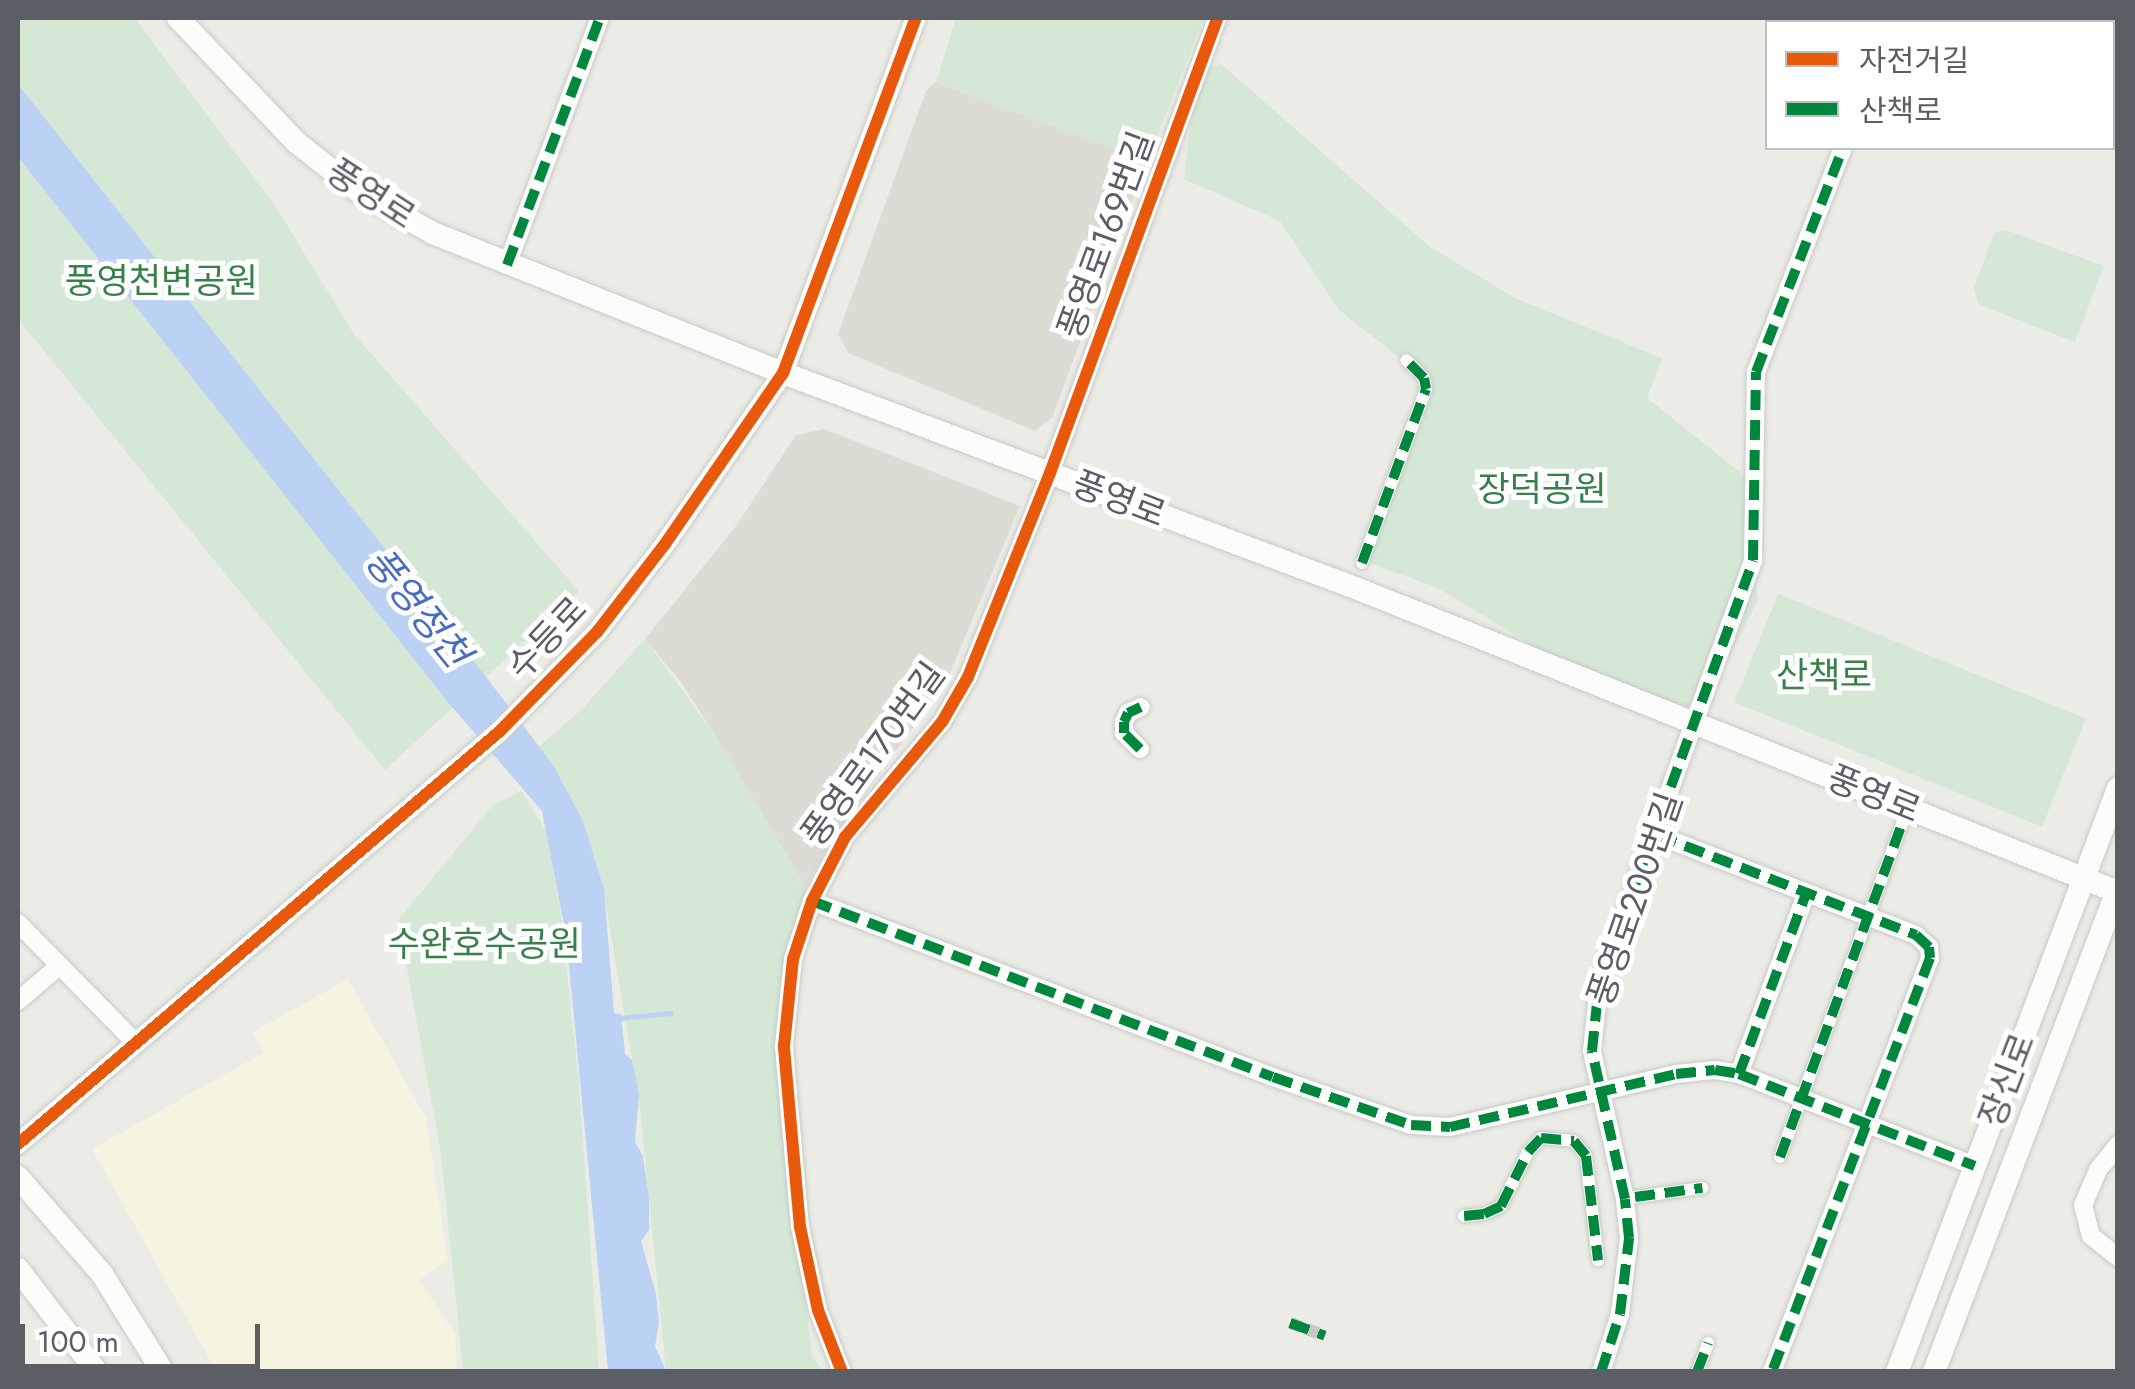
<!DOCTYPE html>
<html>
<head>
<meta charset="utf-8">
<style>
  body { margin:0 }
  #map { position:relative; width:2135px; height:1389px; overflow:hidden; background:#ecece6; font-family:Jost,"Noto Sans KR",sans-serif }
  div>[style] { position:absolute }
  .commercial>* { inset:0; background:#f5f4e0 }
  .education>* { inset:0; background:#dcdcd5 }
  .green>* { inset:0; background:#d5e8d6; transform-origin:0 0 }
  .water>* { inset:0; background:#bbd2f5 }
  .stream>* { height:5px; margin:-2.5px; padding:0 2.5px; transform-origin:2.5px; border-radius:2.5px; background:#bbd2f5 }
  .pedestrian-tunnel>* { height:12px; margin-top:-6px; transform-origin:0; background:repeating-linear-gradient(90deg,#c8c8c6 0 12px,transparent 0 18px) }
  .roads { filter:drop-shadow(0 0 2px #c9cac9) drop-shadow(0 0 2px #c9cac9) }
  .pedestrian>* { height:12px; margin:-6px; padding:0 6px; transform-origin:6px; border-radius:6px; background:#fcfcfb }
  .minor>* { height:18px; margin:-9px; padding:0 9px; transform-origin:9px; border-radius:9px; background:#fcfcfb }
  .tertiary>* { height:20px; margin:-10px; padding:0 10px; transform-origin:10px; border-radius:10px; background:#fcfcfb }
  .secondary>* { height:22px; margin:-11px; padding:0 11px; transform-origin:11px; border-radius:11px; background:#fcfcfb }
  .quiet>* { height:10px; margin-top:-5px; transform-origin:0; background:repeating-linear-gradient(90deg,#00873e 0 20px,transparent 0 30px) }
  .cycleway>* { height:12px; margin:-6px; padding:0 6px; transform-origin:6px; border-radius:6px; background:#e8590c }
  span { translate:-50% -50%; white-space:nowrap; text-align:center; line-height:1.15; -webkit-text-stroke:10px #fff; paint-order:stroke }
  .street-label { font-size:35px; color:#5c5e65 }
  .park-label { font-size:35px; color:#378148 }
  .water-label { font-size:38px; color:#496dc0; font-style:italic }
  .frame { position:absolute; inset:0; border:20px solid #5c5e65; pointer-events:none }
  .legend { position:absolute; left:1765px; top:20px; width:350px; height:130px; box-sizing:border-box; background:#fff; border:2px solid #bebfc1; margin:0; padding:12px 18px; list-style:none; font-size:30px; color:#5c5e65 }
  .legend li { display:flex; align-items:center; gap:20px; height:50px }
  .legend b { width:50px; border:2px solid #bebfc1 }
  .scale { position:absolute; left:20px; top:1324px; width:240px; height:45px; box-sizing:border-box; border:5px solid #5c5e65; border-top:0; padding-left:12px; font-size:30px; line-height:35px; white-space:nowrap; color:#5c5e65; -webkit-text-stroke:8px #fff; paint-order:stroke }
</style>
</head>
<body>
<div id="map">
  <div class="commercial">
    <div style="clip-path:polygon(348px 979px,426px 1118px,448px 1261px,419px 1280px,455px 1334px,457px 1371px,216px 1371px,92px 1149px,263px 1053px,253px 1032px)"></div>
  </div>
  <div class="education">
    <div style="clip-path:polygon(936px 82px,1147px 161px,1052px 418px,1035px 431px,848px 353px,838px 334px,926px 91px)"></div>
    <div style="clip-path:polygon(824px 429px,1020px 506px,948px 678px,829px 844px,806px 888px,717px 738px,680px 681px,645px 639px,736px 526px,796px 435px)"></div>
  </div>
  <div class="green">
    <div style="clip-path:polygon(18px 18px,135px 18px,276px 207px,353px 333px,579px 591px,385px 770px,18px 319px)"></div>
    <div style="clip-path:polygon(956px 18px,1204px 18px,1147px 161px,936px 82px)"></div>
    <div style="clip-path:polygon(1220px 63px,1429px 246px,1515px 298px,1662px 358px,1647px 398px,1746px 477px,1758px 600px,1696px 722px,1559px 662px,1438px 588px,1367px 562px,1424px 377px,1339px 310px,1280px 221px,1184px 179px,1196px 76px)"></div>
    <div style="clip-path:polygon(2005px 230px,2104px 266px,2075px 342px,1978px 304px,1974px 288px,1994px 233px)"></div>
    <div style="left:1778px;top:594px;width:332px;height:117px;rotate:22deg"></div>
    <div style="clip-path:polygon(645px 639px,717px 738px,806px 888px,775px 1036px,812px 1356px,823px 1371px,666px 1371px,640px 1108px,606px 905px,539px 747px,583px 708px)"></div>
    <div style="clip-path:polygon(521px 791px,546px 831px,560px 908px,579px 1084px,599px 1371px,463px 1371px,441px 1154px,398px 920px,493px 805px)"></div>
  </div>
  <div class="water">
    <div style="clip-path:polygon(18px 84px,490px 682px,553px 765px,583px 821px,604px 889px,614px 1013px,621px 1014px,625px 1054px,632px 1060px,639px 1094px,635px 1142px,643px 1156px,649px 1198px,649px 1230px,641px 1241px,656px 1294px,659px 1322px,655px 1346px,666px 1371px,608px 1371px,566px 935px,542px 811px,447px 701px,18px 157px)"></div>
  </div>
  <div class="stream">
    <div style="left:619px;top:1018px;width:52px;rotate:-5.5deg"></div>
  </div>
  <div class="pedestrian-tunnel">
    <div style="left:1290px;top:1323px;width:37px;rotate:20deg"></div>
  </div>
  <div class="roads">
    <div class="pedestrian">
      <div style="left:1362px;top:563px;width:185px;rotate:-69.8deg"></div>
      <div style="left:1426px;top:389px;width:11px;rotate:-100deg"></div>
      <div style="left:1424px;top:378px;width:25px;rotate:-135deg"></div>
      <div style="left:1780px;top:1157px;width:372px;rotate:-69.9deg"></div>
      <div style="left:1635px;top:1197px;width:68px;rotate:-7.7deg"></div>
      <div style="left:1464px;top:1216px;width:20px;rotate:-6deg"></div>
      <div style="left:1484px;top:1214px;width:19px;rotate:-25deg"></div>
      <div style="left:1501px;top:1206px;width:60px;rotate:-63.4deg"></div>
      <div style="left:1528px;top:1152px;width:19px;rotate:-47deg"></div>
      <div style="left:1541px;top:1138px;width:33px;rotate:5deg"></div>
      <div style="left:1574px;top:1141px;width:19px;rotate:51deg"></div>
      <div style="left:1586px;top:1156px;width:105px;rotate:83.4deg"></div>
      <div style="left:1697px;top:1372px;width:31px;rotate:-69deg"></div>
    </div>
    <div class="minor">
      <div style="left:1888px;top:22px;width:4px;rotate:-76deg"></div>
      <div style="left:507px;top:265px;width:264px;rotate:-69.4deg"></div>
      <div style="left:1140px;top:749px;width:23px;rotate:-135deg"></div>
      <div style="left:1124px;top:733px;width:11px;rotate:-90deg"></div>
      <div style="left:1124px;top:722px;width:10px;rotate:-66deg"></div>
      <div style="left:1128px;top:713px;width:14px;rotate:-25deg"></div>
      <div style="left:1657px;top:835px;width:278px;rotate:21.1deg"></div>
      <div style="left:1916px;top:935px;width:18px;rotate:43deg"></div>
      <div style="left:1929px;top:947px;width:11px;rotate:85deg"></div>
      <div style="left:1930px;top:958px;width:443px;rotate:110.9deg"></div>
      <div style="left:812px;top:901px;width:493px;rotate:20.9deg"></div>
      <div style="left:1273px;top:1077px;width:146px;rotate:19.2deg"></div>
      <div style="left:1411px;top:1125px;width:39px;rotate:3deg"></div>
      <div style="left:1450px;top:1127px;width:232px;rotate:-13.2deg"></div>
      <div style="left:1676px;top:1074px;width:39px;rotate:-6deg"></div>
      <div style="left:1715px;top:1070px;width:24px;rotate:9deg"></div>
      <div style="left:1739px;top:1074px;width:253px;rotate:21.3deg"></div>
      <div style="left:18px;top:923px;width:168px;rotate:45.5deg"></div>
      <div style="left:18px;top:1001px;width:54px;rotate:-40.5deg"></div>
      <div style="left:1739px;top:1074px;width:192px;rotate:-69.6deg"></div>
      <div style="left:2118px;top:1145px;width:32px;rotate:129deg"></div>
      <div style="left:2098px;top:1170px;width:38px;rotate:113deg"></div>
      <div style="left:2083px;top:1205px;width:32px;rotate:76deg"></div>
      <div style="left:2091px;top:1236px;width:34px;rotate:38deg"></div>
      <div style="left:842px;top:1372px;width:66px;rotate:-111.2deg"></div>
      <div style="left:818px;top:1310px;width:85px;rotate:-102.2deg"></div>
      <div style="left:800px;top:1227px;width:182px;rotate:-95.1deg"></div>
      <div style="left:784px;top:1046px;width:87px;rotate:-84.1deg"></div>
      <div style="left:793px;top:959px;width:61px;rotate:-71.9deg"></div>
      <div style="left:812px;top:901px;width:72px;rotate:-62.7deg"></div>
      <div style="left:845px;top:837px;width:150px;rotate:-49.9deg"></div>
      <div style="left:942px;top:722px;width:52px;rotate:-60deg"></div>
      <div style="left:968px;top:677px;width:220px;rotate:-68.1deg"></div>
      <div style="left:1050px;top:473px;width:485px;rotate:-69.8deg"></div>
      <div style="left:1601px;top:1372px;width:61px;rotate:-71.9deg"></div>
      <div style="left:1620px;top:1314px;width:77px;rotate:-83.2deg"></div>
      <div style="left:1629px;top:1238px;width:39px;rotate:-96deg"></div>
      <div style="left:1625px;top:1199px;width:152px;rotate:-102.6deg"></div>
      <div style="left:1592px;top:1051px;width:67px;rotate:-84deg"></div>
      <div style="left:1599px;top:984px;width:451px;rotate:-70deg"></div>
      <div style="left:1753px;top:560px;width:188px;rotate:-89.1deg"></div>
      <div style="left:1756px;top:372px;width:240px;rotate:-68.8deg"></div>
    </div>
    <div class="tertiary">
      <div style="left:18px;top:1144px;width:635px;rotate:-40.59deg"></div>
      <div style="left:500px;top:731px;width:139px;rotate:-45.6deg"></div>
      <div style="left:597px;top:632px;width:111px;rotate:-52.3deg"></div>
      <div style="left:665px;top:544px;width:208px;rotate:-55.4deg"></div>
      <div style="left:783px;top:373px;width:379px;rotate:-69.5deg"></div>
    </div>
    <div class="secondary">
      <div style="left:178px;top:18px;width:171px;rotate:46.4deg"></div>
      <div style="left:296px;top:142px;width:80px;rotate:38.4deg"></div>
      <div style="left:359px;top:192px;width:85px;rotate:29deg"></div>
      <div style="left:433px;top:233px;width:377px;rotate:21.8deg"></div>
      <div style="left:783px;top:373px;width:609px;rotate:20.58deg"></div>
      <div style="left:1353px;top:587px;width:824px;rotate:21.74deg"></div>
      <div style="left:18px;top:1177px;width:128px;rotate:49.1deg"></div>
      <div style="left:102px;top:1274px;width:115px;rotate:58.1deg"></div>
      <div style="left:18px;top:1269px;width:130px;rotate:52.5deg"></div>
      <div style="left:1897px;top:1372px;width:624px;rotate:-69.27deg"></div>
      <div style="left:1934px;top:1372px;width:518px;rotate:-69.18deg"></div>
    </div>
  </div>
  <div class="quiet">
    <div style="left:1888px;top:22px;width:4px;rotate:-76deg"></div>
    <div style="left:507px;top:265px;width:264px;rotate:-69.4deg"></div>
    <div style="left:1362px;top:563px;width:185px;rotate:-69.8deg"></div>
    <div style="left:1426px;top:389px;width:11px;rotate:-100deg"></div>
    <div style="left:1424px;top:378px;width:25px;rotate:-135deg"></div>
    <div style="left:1140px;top:749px;width:23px;rotate:-135deg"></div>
    <div style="left:1124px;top:733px;width:11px;rotate:-90deg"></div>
    <div style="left:1124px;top:722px;width:10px;rotate:-66deg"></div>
    <div style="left:1128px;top:713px;width:14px;rotate:-25deg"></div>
    <div style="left:1657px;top:835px;width:278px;rotate:21.1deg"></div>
    <div style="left:1916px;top:935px;width:18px;rotate:43deg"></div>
    <div style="left:1929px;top:947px;width:11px;rotate:85deg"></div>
    <div style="left:1930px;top:958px;width:443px;rotate:110.9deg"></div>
    <div style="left:812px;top:901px;width:493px;rotate:20.9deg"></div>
    <div style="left:1273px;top:1077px;width:146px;rotate:19.2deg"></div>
    <div style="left:1411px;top:1125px;width:39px;rotate:3deg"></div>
    <div style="left:1450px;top:1127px;width:232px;rotate:-13.2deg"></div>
    <div style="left:1676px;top:1074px;width:39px;rotate:-6deg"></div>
    <div style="left:1715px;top:1070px;width:24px;rotate:9deg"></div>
    <div style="left:1739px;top:1074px;width:253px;rotate:21.3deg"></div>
    <div style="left:1739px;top:1074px;width:192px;rotate:-69.6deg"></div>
    <div style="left:1780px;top:1157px;width:372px;rotate:-69.9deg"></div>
    <div style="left:1635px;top:1197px;width:68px;rotate:-7.7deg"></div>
    <div style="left:1464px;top:1216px;width:20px;rotate:-6deg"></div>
    <div style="left:1484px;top:1214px;width:19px;rotate:-25deg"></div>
    <div style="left:1501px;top:1206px;width:60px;rotate:-63.4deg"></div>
    <div style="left:1528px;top:1152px;width:19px;rotate:-47deg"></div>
    <div style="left:1541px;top:1138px;width:33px;rotate:5deg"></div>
    <div style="left:1574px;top:1141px;width:19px;rotate:51deg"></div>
    <div style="left:1586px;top:1156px;width:105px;rotate:83.4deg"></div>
    <div style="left:1290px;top:1323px;width:37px;rotate:20deg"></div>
    <div style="left:1601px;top:1372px;width:61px;rotate:-71.9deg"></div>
    <div style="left:1620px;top:1314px;width:77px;rotate:-83.2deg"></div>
    <div style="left:1629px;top:1238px;width:39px;rotate:-96deg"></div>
    <div style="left:1625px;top:1199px;width:152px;rotate:-102.6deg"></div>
    <div style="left:1592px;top:1051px;width:67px;rotate:-84deg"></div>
    <div style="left:1599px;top:984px;width:451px;rotate:-70deg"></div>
    <div style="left:1753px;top:560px;width:188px;rotate:-89.1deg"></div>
    <div style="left:1756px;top:372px;width:240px;rotate:-68.8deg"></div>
    <div style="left:1697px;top:1372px;width:31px;rotate:-69deg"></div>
  </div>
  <div class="cycleway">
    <div style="left:18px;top:1144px;width:635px;rotate:-40.59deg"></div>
    <div style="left:500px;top:731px;width:139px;rotate:-45.6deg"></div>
    <div style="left:597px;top:632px;width:111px;rotate:-52.3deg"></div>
    <div style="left:665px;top:544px;width:208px;rotate:-55.4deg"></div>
    <div style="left:783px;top:373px;width:379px;rotate:-69.5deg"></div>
    <div style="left:842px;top:1372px;width:66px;rotate:-111.2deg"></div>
    <div style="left:818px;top:1310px;width:85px;rotate:-102.2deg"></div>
    <div style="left:800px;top:1227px;width:182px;rotate:-95.1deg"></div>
    <div style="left:784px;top:1046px;width:87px;rotate:-84.1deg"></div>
    <div style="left:793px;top:959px;width:61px;rotate:-71.9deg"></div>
    <div style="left:812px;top:901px;width:72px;rotate:-62.7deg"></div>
    <div style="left:845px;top:837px;width:150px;rotate:-49.9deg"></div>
    <div style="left:942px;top:722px;width:52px;rotate:-60deg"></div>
    <div style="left:968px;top:677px;width:220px;rotate:-68.1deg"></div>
    <div style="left:1050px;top:473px;width:485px;rotate:-69.8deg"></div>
  </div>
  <div class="street-label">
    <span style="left:371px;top:194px;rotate:33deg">풍영로</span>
    <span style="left:1106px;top:235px;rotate:-70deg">풍영로169번길</span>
    <span style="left:1119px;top:499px;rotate:21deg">풍영로</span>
    <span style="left:547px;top:638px;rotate:-47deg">수등로</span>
    <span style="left:873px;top:754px;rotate:-54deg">풍영로170번길</span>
    <span style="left:1874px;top:794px;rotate:22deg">풍영로</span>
    <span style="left:1635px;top:899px;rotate:-71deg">풍영로200번길</span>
    <span style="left:2007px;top:1080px;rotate:-69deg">장신로</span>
  </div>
  <div class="park-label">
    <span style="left:161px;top:281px">풍영천변공원</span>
    <span style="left:1542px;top:489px">장덕공원</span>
    <span style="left:1824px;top:675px">산책로</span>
    <span style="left:484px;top:944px">수완호수공원</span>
  </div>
  <div class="water-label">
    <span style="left:418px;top:607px;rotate:51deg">풍영정천</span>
  </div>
  <div class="frame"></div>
  <ul class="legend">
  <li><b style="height:12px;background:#e8590c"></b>자전거길</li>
  <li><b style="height:12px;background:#00873e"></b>산책로</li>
  </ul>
  <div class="scale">100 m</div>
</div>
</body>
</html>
